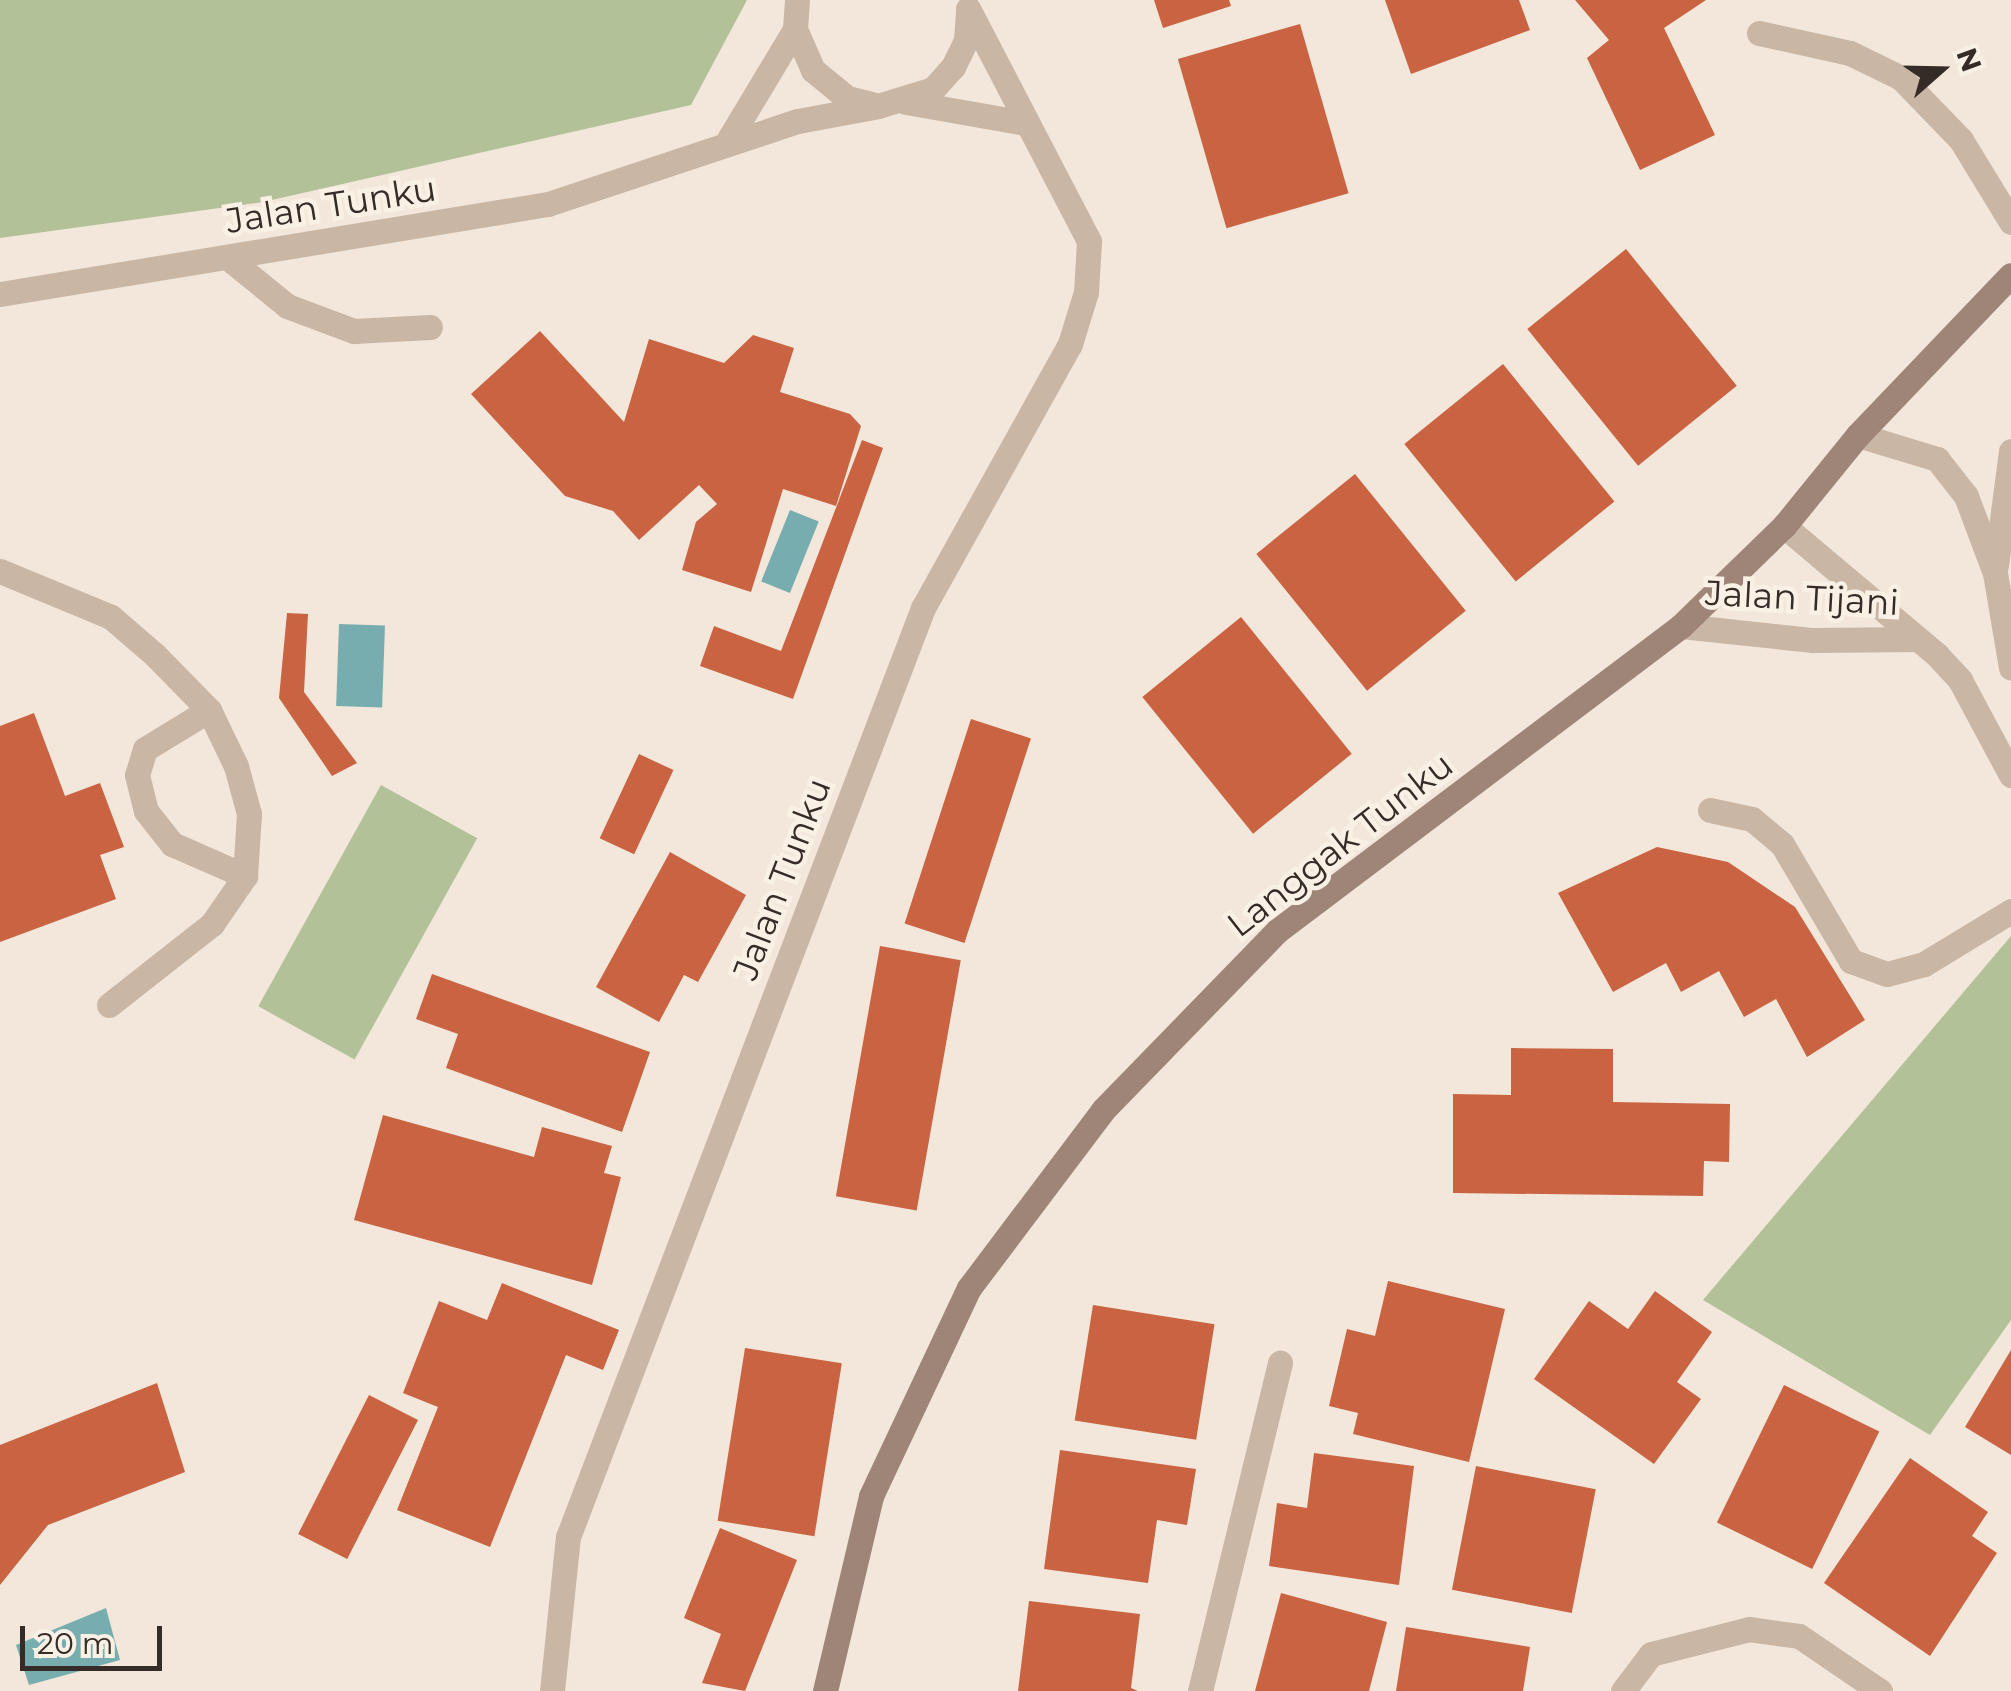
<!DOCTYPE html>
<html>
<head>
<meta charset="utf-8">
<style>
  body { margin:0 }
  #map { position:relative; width:2011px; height:1691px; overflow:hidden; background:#f2e7da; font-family:Montserrat,sans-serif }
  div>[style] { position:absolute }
  .green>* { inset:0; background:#b3c199; transform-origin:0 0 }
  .water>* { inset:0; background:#78adb0; transform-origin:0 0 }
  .building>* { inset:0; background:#c96341; transform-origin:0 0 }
  .lane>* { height:25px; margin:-12.5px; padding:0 12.5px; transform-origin:12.5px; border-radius:12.5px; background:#cab6a5 }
  .street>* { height:25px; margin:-12.5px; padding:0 12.5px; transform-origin:12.5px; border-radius:12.5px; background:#cab6a5 }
  .secondary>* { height:25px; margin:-12.5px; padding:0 12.5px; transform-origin:12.5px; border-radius:12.5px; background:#9e8577 }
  span { translate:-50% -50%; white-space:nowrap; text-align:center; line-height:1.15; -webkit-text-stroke:9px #faf1e6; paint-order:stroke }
  .street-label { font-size:35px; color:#362c27 }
  .north { position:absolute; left:1891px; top:20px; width:100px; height:100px; -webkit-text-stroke:8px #faf1e6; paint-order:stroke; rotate:70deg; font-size:28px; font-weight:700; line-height:40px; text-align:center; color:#362c27 }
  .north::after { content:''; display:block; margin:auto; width:35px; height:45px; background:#362c27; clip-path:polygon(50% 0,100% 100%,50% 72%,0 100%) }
  .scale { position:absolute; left:20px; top:1626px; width:142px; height:45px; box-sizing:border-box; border:5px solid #362c27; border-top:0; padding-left:12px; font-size:30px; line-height:35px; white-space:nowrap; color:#362c27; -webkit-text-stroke:8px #faf1e6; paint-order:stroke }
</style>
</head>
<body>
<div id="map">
  <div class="green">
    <div style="clip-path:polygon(0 0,747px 0,691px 105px,263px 202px,0 238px)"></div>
    <div style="left:381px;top:785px;width:110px;height:253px;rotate:29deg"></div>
    <div style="clip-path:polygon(2011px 936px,2011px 1320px,1930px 1435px,1703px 1300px)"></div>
  </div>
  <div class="water">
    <div style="left:790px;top:510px;width:31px;height:77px;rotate:22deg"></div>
    <div style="left:339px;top:624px;width:46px;height:82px;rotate:2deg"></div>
    <div style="clip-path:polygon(106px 1608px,120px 1660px,29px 1685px,16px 1645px)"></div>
  </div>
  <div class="building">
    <div style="clip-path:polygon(1154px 0,1229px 0,1231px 6px,1163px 28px)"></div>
    <div style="clip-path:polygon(1385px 0,1519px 0,1530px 30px,1411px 74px)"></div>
    <div style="clip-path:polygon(1575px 0,1706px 0,1664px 28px,1715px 135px,1640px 170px,1587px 58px,1609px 40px)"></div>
    <div style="left:1300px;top:24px;width:176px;height:127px;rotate:74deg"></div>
    <div style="left:1626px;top:249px;width:176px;height:127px;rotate:51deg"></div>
    <div style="clip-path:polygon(540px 331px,624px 422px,649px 339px,724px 363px,753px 335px,794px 348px,780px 392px,850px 414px,861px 426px,836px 506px,783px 489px,751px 592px,682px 570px,696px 522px,717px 504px,699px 485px,639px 540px,613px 511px,565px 496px,471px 394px)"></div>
    <div style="left:1503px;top:364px;width:177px;height:127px;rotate:51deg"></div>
    <div style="clip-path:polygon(862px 440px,883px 448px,793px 699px,700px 666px,714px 626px,781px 651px)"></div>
    <div style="left:1355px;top:474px;width:176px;height:127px;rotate:51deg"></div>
    <div style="clip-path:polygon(287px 613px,308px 614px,304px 692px,357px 763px,332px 776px,279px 698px)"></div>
    <div style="left:1241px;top:617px;width:176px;height:127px;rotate:51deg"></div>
    <div style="clip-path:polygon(34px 713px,65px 796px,100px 783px,124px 847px,100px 855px,116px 899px,0 942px,0 726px)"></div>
    <div style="left:971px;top:719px;width:63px;height:215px;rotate:18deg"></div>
    <div style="left:639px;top:754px;width:38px;height:93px;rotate:25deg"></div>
    <div style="clip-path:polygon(1657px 847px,1728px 862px,1795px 907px,1865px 1020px,1807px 1057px,1776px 999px,1744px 1017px,1719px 971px,1681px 992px,1666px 963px,1613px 992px,1558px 893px)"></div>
    <div style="clip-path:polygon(670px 852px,746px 895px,698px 982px,684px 975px,659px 1022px,596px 987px)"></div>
    <div style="left:880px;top:946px;width:82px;height:254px;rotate:10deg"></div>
    <div style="clip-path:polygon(432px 974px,650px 1052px,622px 1132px,446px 1068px,458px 1034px,416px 1019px)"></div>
    <div style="clip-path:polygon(1511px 1048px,1613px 1049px,1613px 1102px,1730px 1104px,1729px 1162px,1704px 1161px,1703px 1196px,1453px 1193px,1453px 1094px,1511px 1095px)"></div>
    <div style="clip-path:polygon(383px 1115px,534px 1157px,542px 1127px,612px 1146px,604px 1173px,621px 1177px,592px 1285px,354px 1220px)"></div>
    <div style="clip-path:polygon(1388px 1281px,1505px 1309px,1469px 1462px,1353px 1434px,1358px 1413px,1329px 1406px,1347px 1329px,1375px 1336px)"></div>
    <div style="clip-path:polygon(502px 1283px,619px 1330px,603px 1370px,566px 1355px,490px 1547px,397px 1510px,438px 1407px,403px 1393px,439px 1301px,487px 1320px)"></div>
    <div style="clip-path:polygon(1655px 1291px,1712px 1332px,1677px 1382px,1701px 1399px,1654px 1464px,1534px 1379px,1589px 1301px,1628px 1329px)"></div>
    <div style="left:1093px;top:1305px;width:123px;height:117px;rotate:9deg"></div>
    <div style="left:745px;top:1348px;width:98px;height:175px;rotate:9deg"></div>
    <div style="clip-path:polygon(2011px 1350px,2011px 1455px,1965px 1427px)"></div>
    <div style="clip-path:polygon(157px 1383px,185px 1472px,48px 1525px,0 1585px,0 1445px)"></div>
    <div style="left:1784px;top:1385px;width:106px;height:153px;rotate:26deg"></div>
    <div style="left:369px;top:1395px;width:55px;height:156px;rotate:27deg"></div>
    <div style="clip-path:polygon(1060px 1450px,1196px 1469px,1187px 1525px,1157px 1520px,1148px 1583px,1044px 1569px)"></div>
    <div style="clip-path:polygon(1314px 1453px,1414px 1466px,1399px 1585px,1269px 1566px,1277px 1503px,1307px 1508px)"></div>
    <div style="clip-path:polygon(1910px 1458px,1988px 1512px,1972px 1536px,1997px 1553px,1930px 1656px,1824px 1583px)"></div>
    <div style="left:1476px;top:1466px;width:122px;height:126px;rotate:11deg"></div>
    <div style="clip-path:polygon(720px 1528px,797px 1560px,745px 1691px,702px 1683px,721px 1634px,684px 1618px)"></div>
    <div style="clip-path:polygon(1281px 1593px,1387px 1622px,1369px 1691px,1255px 1691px)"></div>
    <div style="clip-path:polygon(1029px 1601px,1140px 1614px,1131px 1688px,1138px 1691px,1018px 1691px)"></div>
    <div style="clip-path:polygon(1406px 1627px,1530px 1647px,1523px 1691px,1396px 1691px)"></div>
  </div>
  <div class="lane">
    <div style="left:1759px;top:33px;width:93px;rotate:12.4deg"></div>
    <div style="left:1850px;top:53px;width:57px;rotate:26.1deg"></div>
    <div style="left:1901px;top:78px;width:86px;rotate:45.9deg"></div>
    <div style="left:1961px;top:140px;width:96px;rotate:58.6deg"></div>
    <div style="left:227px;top:257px;width:77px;rotate:39.2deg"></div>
    <div style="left:287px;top:306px;width:72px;rotate:20.5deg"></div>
    <div style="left:354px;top:331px;width:76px;rotate:-3deg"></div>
    <div style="left:1858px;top:435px;width:83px;rotate:16.9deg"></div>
    <div style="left:1937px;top:459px;width:47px;rotate:51.9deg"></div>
    <div style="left:1966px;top:496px;width:82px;rotate:69.4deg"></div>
    <div style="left:1995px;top:573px;width:96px;rotate:80.4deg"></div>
    <div style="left:1784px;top:526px;width:200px;rotate:40.1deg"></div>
    <div style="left:1937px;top:655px;width:34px;rotate:47deg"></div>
    <div style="left:1960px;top:680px;width:108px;rotate:61.8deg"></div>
    <div style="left:1996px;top:565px;width:115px;rotate:-82.5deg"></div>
    <div style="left:0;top:571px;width:120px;rotate:22.5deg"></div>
    <div style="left:111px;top:617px;width:58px;rotate:40.8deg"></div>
    <div style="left:155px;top:655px;width:77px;rotate:45.5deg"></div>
    <div style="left:209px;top:710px;width:62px;rotate:64.3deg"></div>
    <div style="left:236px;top:766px;width:50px;rotate:74.8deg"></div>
    <div style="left:249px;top:814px;width:62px;rotate:93.7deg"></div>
    <div style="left:245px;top:876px;width:58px;rotate:124.5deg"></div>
    <div style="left:212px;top:924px;width:131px;rotate:141.8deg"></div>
    <div style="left:1681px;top:626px;width:133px;rotate:6.1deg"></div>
    <div style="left:1813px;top:640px;width:105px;rotate:-0.5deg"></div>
    <div style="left:209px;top:710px;width:75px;rotate:148.6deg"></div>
    <div style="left:145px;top:749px;width:27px;rotate:107deg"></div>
    <div style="left:137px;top:775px;width:37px;rotate:76deg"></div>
    <div style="left:146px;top:811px;width:42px;rotate:51.8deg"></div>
    <div style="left:172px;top:844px;width:80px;rotate:23.7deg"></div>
    <div style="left:1710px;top:810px;width:43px;rotate:12.1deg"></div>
    <div style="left:1752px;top:819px;width:39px;rotate:40deg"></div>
    <div style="left:1782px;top:844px;width:136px;rotate:59.5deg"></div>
    <div style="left:1851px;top:961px;width:38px;rotate:20deg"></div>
    <div style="left:1887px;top:974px;width:38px;rotate:-15deg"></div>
    <div style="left:1924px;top:964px;width:102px;rotate:-31.3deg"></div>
    <div style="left:1200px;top:1691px;width:338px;rotate:-76.3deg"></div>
    <div style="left:1623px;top:1691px;width:46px;rotate:-52.9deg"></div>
    <div style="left:1651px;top:1654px;width:101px;rotate:-14.3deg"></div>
    <div style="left:1749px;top:1629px;width:50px;rotate:8deg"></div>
    <div style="left:1799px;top:1636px;width:98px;rotate:34.2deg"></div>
  </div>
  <div class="street">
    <div style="left:797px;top:0;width:29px;rotate:94deg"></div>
    <div style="left:795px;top:29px;width:45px;rotate:66.3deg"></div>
    <div style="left:813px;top:70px;width:44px;rotate:39.5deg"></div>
    <div style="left:847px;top:98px;width:32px;rotate:14deg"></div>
    <div style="left:878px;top:106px;width:58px;rotate:-17.2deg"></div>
    <div style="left:933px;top:89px;width:30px;rotate:-48deg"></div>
    <div style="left:953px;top:67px;width:30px;rotate:-64deg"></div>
    <div style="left:966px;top:40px;width:30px;rotate:-86deg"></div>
    <div style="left:906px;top:102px;width:121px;rotate:10deg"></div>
    <div style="left:726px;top:144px;width:134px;rotate:-59deg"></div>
    <div style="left:0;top:294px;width:555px;rotate:-9.33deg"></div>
    <div style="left:548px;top:204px;width:263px;rotate:-18.4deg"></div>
    <div style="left:798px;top:121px;width:81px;rotate:-10.6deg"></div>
    <div style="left:552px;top:1691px;width:155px;rotate:-84.1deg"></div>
    <div style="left:568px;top:1537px;width:995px;rotate:-69.09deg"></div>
    <div style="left:923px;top:608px;width:302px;rotate:-60.9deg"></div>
    <div style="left:1070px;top:344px;width:54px;rotate:-72.9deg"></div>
    <div style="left:1086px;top:292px;width:51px;rotate:-86.6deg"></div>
    <div style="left:1089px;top:241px;width:262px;rotate:-117.5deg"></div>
  </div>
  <div class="secondary">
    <div style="left:825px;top:1691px;width:200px;rotate:-76.7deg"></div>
    <div style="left:871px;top:1496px;width:230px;rotate:-64.8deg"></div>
    <div style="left:969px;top:1288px;width:223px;rotate:-53deg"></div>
    <div style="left:1103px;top:1110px;width:250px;rotate:-45.8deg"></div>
    <div style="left:1277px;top:931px;width:506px;rotate:-37.05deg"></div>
    <div style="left:1681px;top:626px;width:144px;rotate:-44.2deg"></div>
    <div style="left:1784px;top:526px;width:117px;rotate:-50.9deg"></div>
    <div style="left:1858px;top:435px;width:221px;rotate:-46.3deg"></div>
  </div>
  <div class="street-label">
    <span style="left:331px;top:205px;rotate:-9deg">Jalan Tunku</span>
    <span style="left:1802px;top:598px;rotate:3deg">Jalan Tijani</span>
    <span style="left:1340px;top:845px;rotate:-38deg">Langgak Tunku</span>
    <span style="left:782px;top:879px;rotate:-69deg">Jalan Tunku</span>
  </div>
  <div class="north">N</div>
  <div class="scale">20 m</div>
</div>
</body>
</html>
